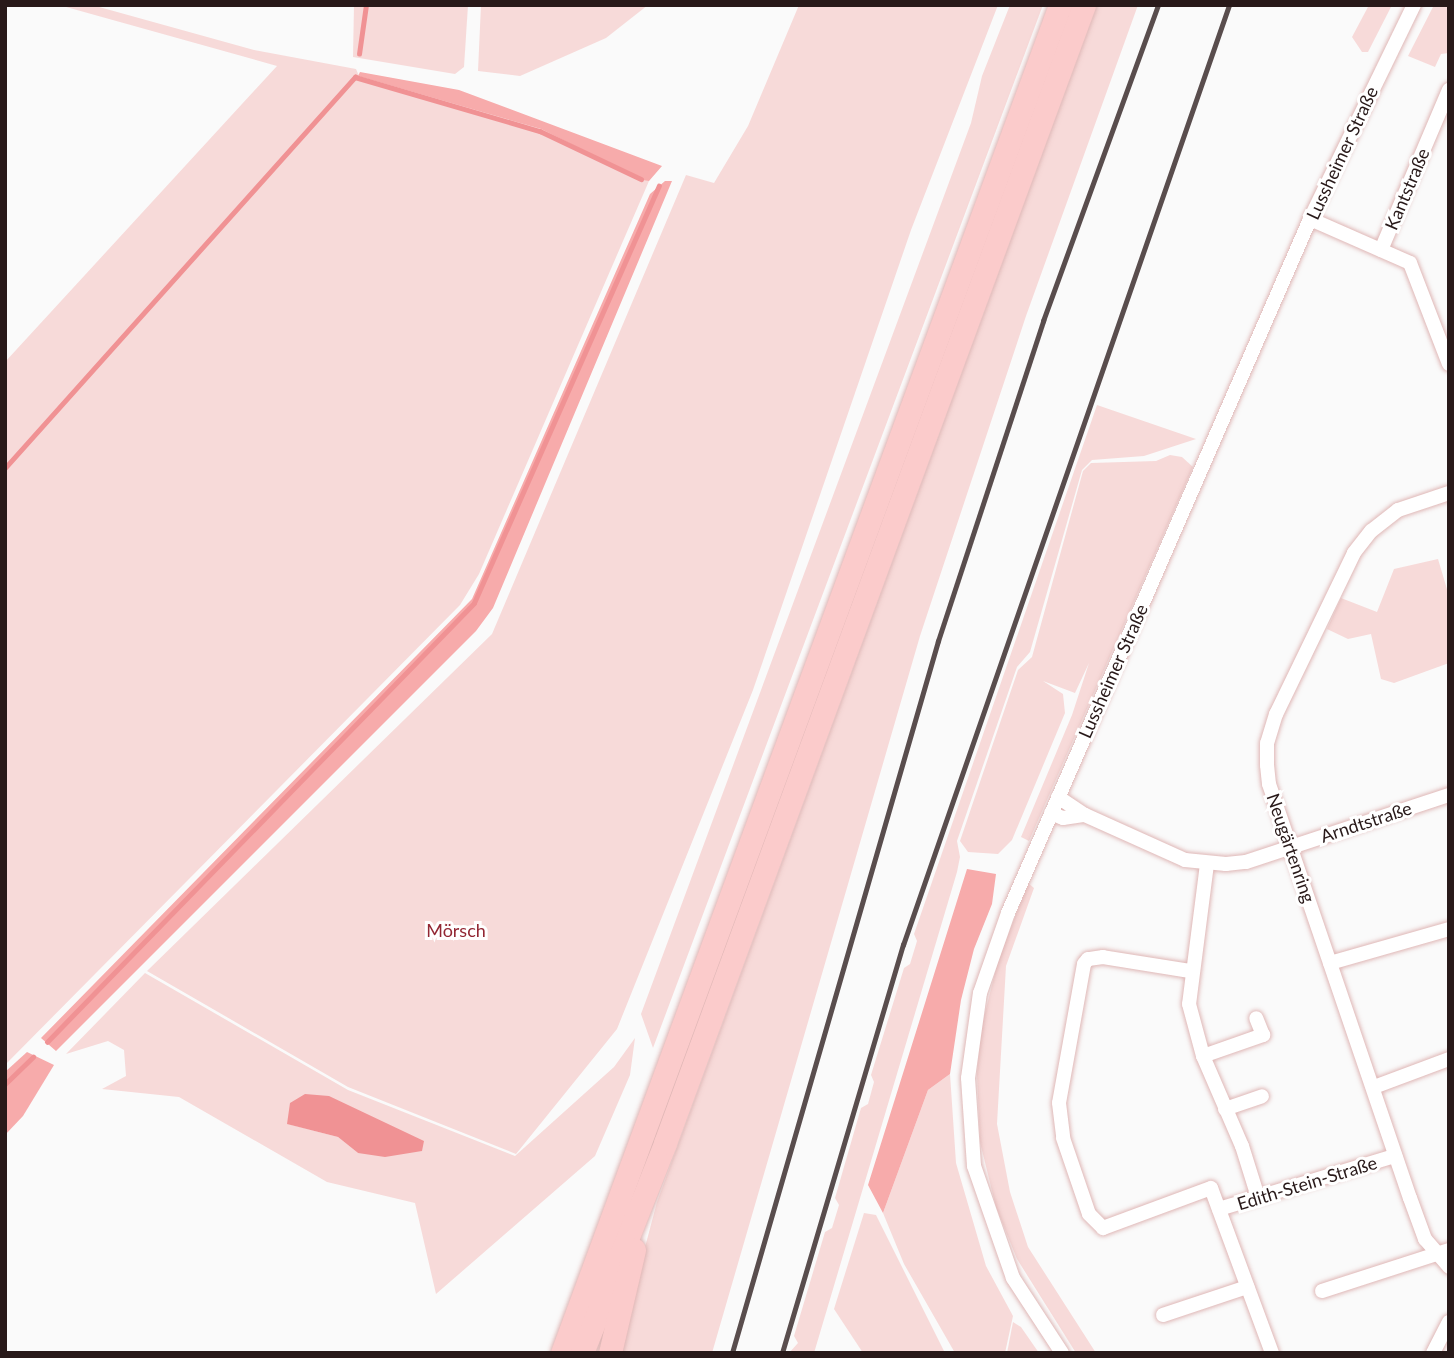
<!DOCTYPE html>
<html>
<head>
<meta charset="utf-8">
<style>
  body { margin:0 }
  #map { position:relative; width:1454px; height:1358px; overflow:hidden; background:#fafafa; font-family:Lato,sans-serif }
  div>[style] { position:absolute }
  .green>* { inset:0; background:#f7dad9 }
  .forest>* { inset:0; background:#f7abab }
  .water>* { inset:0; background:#f09294 }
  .stream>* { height:4.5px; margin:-2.25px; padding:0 2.25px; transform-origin:2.25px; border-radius:2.25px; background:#f09294 }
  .roads { filter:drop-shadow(0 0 2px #dfb7b6) drop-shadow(0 0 2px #dfb7b6) }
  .minor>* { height:14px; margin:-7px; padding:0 7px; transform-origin:7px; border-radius:7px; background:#fff }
  .trunk>* { height:23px; margin:-11.5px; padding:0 11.5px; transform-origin:11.5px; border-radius:11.5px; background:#fbcbcb }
  .rail>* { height:4.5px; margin:-2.25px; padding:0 2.25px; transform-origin:2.25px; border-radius:2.25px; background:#594d4d }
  span { translate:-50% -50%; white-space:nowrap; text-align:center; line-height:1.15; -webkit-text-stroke:6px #fff; paint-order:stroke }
  .street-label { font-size:18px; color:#281919 }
  .park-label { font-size:18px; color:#922633 }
  .frame { position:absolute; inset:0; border:7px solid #281919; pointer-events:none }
</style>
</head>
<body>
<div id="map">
  <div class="green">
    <div style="clip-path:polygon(59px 5px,92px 5px,254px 50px,356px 69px,359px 76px,541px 129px,649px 181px,479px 574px,460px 605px,5px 1065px,5px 362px,277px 66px)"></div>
    <div style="clip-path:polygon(354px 5px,468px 5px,464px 67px,455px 74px,353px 57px)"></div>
    <div style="clip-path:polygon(481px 5px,648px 5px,606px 38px,520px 76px,478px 71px)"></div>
    <div style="clip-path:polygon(799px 5px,998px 5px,911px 230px,753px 690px,617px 1029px,516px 1154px,348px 1087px,147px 971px,492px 634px,686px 175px,714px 183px,748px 126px)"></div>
    <div style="clip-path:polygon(1010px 5px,1043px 5px,653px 1048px,641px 1014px,971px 123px,982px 76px)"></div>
    <div style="clip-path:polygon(1097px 5px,1138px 5px,1026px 316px,920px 636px,712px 1353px,617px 1353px,657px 1202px)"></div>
    <div style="clip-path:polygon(1369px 5px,1392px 5px,1368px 52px,1362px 52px,1352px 37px)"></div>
    <div style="clip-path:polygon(1434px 5px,1449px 5px,1449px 53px,1441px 54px,1435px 67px,1408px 56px)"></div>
    <div style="clip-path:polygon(1097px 405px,1196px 439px,1144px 456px,1092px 460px,1082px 470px,1030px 652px,1017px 667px,957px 841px,960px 857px,957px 872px,814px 1353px,789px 1353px,798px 1343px,794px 1336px,825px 1232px,832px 1228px,839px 1205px,835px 1198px,861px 1108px,868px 1104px,874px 1082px,871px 1075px,904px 968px,910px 964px,917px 941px,914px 934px)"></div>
    <div style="clip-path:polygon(1170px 455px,1182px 457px,1193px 467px,1029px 841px,1021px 837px,1072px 715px,1089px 663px,1075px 693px,1043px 681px,1063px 694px,1065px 713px,1012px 840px,998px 854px,968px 852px,960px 841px,1018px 670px,1032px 657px,1083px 471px,1091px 463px,1156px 461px)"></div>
    <div style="clip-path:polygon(1438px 559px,1449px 596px,1449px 663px,1394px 683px,1381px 679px,1371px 634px,1348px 639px,1327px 629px,1341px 598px,1377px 612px,1394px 569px)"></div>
    <div style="clip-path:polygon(1028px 883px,1034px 888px,1006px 966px,997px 1124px,1010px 1192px,1028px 1247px,1096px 1353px,1076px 1353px,1017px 1259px,996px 1207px,980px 1142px,977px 1074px,981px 1029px,998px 961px)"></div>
    <div style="clip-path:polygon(evenodd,145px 973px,348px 1090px,515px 1156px,614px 1067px,635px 1038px,630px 1075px,595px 1156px,436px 1294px,415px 1203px,327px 1182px,179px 1097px,102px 1089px,126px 1076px,124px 1050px,108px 1041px,66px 1054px,145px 973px,288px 1124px,422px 1151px,358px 1153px,338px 1137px,288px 1124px)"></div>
    <div style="clip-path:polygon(950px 1074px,956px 1163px,986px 1266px,1013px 1316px,1005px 1353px,955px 1353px,904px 1264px,883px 1213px,928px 1090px)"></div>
    <div style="clip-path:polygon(864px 1213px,876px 1215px,945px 1353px,863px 1353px,834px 1309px)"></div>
    <div style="clip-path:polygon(1013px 1322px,1021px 1327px,1039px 1353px,1007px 1353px)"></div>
  </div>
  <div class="forest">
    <div style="clip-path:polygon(360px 72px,459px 90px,662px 166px,649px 181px,643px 180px,541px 129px,358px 76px)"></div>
    <div style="clip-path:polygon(665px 181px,672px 181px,493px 608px,476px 631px,56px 1051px,41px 1038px,472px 599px,650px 194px)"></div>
    <div style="clip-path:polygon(967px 869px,996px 874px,992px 904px,974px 949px,961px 1000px,950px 1074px,928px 1090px,883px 1213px,868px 1185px)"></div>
    <div style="clip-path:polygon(27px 1052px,54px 1065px,23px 1116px,5px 1135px,5px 1072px)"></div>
  </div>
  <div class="water">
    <div style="clip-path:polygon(305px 1094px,329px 1096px,424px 1141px,422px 1151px,385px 1157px,358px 1153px,338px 1137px,287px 1124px,290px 1103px)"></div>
  </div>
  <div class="stream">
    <div style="left:359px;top:54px;width:49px;rotate:-81.9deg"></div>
    <div style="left:5px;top:468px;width:525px;rotate:-48.17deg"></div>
    <div style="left:355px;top:77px;width:193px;rotate:16.3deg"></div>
    <div style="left:540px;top:131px;width:112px;rotate:25.4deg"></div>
    <div style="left:47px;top:1042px;width:612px;rotate:-45.79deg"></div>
    <div style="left:474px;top:603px;width:456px;rotate:-66.1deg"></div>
    <div style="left:5px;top:1084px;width:39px;rotate:-44deg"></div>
  </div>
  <div class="roads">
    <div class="minor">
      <div style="left:1310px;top:219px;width:109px;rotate:23.7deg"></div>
      <div style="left:1410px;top:263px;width:108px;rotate:68.9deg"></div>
      <div style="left:1381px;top:250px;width:174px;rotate:-67deg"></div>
      <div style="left:1449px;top:493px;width:54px;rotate:161.6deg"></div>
      <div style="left:1398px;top:510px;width:34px;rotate:142deg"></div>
      <div style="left:1371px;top:531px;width:28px;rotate:128deg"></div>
      <div style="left:1354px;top:553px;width:179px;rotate:115.8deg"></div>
      <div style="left:1276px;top:714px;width:30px;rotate:107deg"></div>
      <div style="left:1267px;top:743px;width:22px;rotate:90deg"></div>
      <div style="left:1267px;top:765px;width:19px;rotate:84deg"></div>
      <div style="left:1269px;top:784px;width:437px;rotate:71.2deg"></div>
      <div style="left:1410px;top:1198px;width:44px;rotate:69.9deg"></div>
      <div style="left:1425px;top:1239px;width:37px;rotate:49deg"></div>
      <div style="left:1058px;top:797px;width:32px;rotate:34deg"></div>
      <div style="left:1085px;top:815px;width:110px;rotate:24.2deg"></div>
      <div style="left:1185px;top:860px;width:41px;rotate:5.6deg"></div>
      <div style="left:1226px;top:864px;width:20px;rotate:-6deg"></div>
      <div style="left:1246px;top:862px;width:214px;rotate:-18.3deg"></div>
      <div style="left:1051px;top:813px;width:13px;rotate:23deg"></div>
      <div style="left:1063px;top:818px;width:22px;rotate:-8deg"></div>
      <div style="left:1207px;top:864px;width:141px;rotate:97.3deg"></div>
      <div style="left:1189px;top:1004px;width:54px;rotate:74.9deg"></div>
      <div style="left:1203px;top:1056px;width:98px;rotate:66.6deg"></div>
      <div style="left:1242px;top:1146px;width:53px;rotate:72.6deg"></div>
      <div style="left:1330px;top:963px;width:124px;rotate:-15.9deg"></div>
      <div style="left:1190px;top:971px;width:88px;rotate:-170.9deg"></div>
      <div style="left:1103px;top:957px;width:15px;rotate:172deg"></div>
      <div style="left:1088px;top:959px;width:6px;rotate:129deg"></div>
      <div style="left:1084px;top:964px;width:141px;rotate:100.2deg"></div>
      <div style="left:1059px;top:1103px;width:35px;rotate:83deg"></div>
      <div style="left:1063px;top:1138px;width:80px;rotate:71.1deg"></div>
      <div style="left:1089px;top:1214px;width:20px;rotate:45deg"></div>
      <div style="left:1103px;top:1228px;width:115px;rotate:-20.3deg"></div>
      <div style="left:1211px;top:1188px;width:176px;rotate:69.7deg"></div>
      <div style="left:1203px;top:1056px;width:64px;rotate:-19.3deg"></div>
      <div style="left:1263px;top:1035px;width:18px;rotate:-112deg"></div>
      <div style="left:1374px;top:1087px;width:80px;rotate:-20.5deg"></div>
      <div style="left:1225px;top:1109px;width:39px;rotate:-19deg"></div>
      <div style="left:1219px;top:1209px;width:184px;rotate:-16.8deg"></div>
      <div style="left:1322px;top:1291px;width:133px;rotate:-17.9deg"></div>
      <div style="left:1163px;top:1315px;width:89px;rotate:-18.4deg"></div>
      <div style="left:1062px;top:1353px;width:90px;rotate:-123.2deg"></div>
      <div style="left:1013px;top:1278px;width:119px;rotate:-109.2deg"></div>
      <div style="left:974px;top:1166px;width:88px;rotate:-93.9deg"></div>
      <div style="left:968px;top:1078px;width:86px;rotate:-82deg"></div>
      <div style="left:980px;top:993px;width:85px;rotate:-70.7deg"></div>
      <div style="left:1008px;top:913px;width:757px;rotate:-66.48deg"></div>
      <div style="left:1310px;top:219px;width:238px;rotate:-64.1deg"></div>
      <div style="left:1433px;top:1353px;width:35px;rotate:-63deg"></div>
    </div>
    <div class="trunk">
      <div style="left:562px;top:1353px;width:1437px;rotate:-69.72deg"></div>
      <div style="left:582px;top:1353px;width:226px;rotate:-68.4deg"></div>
      <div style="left:665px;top:1143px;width:1213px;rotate:-69.79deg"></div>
      <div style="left:610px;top:1353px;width:106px;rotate:-76.9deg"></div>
    </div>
  </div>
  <div class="rail">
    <div style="left:732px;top:1353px;width:741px;rotate:-73.86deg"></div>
    <div style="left:938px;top:641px;width:337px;rotate:-71.8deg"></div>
    <div style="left:1043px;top:321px;width:336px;rotate:-70deg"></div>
    <div style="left:782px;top:1353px;width:426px;rotate:-73.5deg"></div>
    <div style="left:903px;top:945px;width:995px;rotate:-70.87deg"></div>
  </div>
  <div class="street-label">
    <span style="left:1342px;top:153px;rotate:-65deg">Lussheimer Straße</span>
    <span style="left:1407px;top:189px;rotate:-67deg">Kantstraße</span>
    <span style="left:1113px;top:671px;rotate:-66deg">Lussheimer Straße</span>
    <span style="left:1366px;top:822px;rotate:-18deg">Arndtstraße</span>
    <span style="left:1291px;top:848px;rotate:71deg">Neugärtenring</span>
    <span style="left:1307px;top:1183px;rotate:-17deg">Edith-Stein-Straße</span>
  </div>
  <div class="park-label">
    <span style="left:456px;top:930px">Mörsch</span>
  </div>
  <div class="frame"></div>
</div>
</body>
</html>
